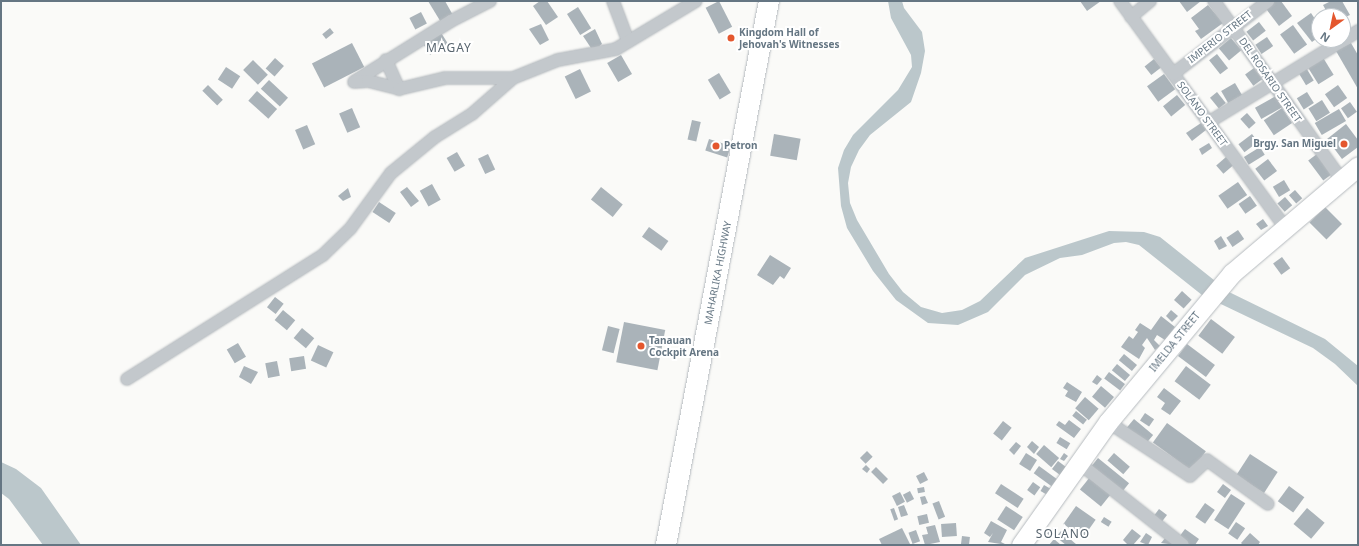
<!DOCTYPE html>
<html>
<head>
<meta charset="utf-8">
<style>
  body { margin:0 }
  #map { position:relative; width:1359px; height:546px; overflow:hidden; background:#fafaf8; font-family:"Noto Sans",sans-serif }
  div>[style] { position:absolute }
  .water>* { inset:0; background:#bbc7cb }
  .building>* { inset:0; background:#aab3b9; transform-origin:0 0 }
  .roads { filter:drop-shadow(0 0 1px #b5babe) drop-shadow(0 0 1px #b5babe) }
  .minor>* { height:12px; margin:-6px; padding:0 6px; transform-origin:6px; border-radius:6px; background:#c3c8cc }
  .primary>* { height:19px; margin:-9.5px; padding:0 9.5px; transform-origin:9.5px; border-radius:9.5px; background:#fff }
  .trunk>* { height:20px; margin:-10px; padding:0 10px; transform-origin:10px; border-radius:10px; background:#fff }
  .dots>* { width:11px; height:11px; translate:-50% -50%; box-sizing:border-box; border:2px solid #fff; border-radius:50% }
  span { translate:-50% -50%; white-space:nowrap; text-align:center; line-height:1.15; -webkit-text-stroke:4px #fff; paint-order:stroke }
  .poi-label { font-size:10px; color:#657683; font-weight:700 }
  .left { translate:0 -50%; text-align:left }
  .right { translate:-100% -50%; text-align:right }
  .street-label { font-size:10px; color:#657683 }
  .quarter-label { font-size:12px; color:#57646e; letter-spacing:1px }
  .frame { position:absolute; inset:0; border:2px solid #657683; pointer-events:none }
  .north { position:absolute; left:1311px; top:8px; width:40px; height:40px; box-sizing:border-box; background:#fff; border:1px solid #c1c8cd; border-radius:50%; rotate:213deg; font-size:11px; font-weight:700; line-height:16px; text-align:center; color:#657683 }
  .north::after { content:''; display:block; margin:auto; width:14px; height:18px; background:#e4572e; clip-path:polygon(50% 0,100% 100%,50% 72%,0 100%) }
</style>
</head>
<body>
<div id="map">
  <div class="water">
    <div style="clip-path:polygon(888px 1px,902px 1px,904px 8px,922px 32px,925px 51px,921px 73px,911px 102px,870px 135px,859px 150px,851px 167px,848px 183px,850px 203px,857px 220px,889px 274px,903px 292px,921px 307px,942px 313px,962px 310px,980px 301px,1025px 258px,1109px 231px,1144px 232px,1160px 237px,1229px 292px,1325px 339px,1358px 366px,1358px 386px,1335px 364px,1313px 348px,1202px 295px,1139px 245px,1126px 242px,1114px 243px,1082px 255px,1060px 258px,1025px 275px,988px 312px,958px 325px,928px 323px,896px 300px,873px 271px,847px 228px,841px 206px,838px 168px,844px 150px,853px 135px,898px 90px,912px 67px,911px 55px,891px 18px)"></div>
    <div style="clip-path:polygon(1px 462px,16px 469px,41px 488px,81px 545px,43px 545px,9px 499px,1px 493px)"></div>
  </div>
  <div class="building">
    <div style="clip-path:polygon(428px 1px,445px 1px,454px 17px,442px 24px)"></div>
    <div style="clip-path:polygon(540px 1px,547px 1px,558px 17px,546px 25px,533px 6px)"></div>
    <div style="left:719px;top:1px;width:29px;height:15px;rotate:63deg"></div>
    <div style="clip-path:polygon(1080px 1px,1101px 1px,1087px 11px)"></div>
    <div style="clip-path:polygon(1179px 1px,1201px 1px,1187px 12px)"></div>
    <div style="clip-path:polygon(1272px 1px,1281px 1px,1292px 16px,1279px 26px,1264px 6px)"></div>
    <div style="clip-path:polygon(1331px 1px,1342px 1px,1350px 15px,1343px 18px,1343px 16px,1329px 16px,1323px 5px)"></div>
    <div style="clip-path:polygon(1208px 5px,1223px 23px,1201px 39px,1195px 31px,1199px 29px,1191px 18px)"></div>
    <div style="left:578px;top:7px;width:25px;height:13px;rotate:58deg"></div>
    <div style="left:421px;top:12px;width:13px;height:13px;rotate:63deg"></div>
    <div style="clip-path:polygon(1311px 13px,1319px 25px,1319px 37px,1312px 42px,1297px 23px)"></div>
    <div style="left:1259px;top:22px;width:11px;height:16px;rotate:52deg"></div>
    <div style="clip-path:polygon(541px 24px,549px 40px,540px 45px,529px 29px)"></div>
    <div style="left:1293px;top:25px;width:24px;height:16px;rotate:54deg"></div>
    <div style="left:330px;top:28px;width:6px;height:10px;rotate:51deg"></div>
    <div style="clip-path:polygon(595px 29px,602px 44px,593px 51px,583px 36px)"></div>
    <div style="left:440px;top:31px;width:15px;height:21px;rotate:58deg"></div>
    <div style="left:1267px;top:37px;width:11px;height:14px;rotate:56deg"></div>
    <div style="left:1231px;top:38px;width:16px;height:16px;rotate:50deg"></div>
    <div style="left:352px;top:43px;width:27px;height:45px;rotate:63deg"></div>
    <div style="clip-path:polygon(1351px 43px,1358px 55px,1358px 89px,1336px 51px)"></div>
    <div style="left:1217px;top:54px;width:18px;height:10px;rotate:52deg"></div>
    <div style="left:621px;top:55px;width:22px;height:16px;rotate:60deg"></div>
    <div style="left:1322px;top:56px;width:22px;height:18px;rotate:58deg"></div>
    <div style="left:275px;top:58px;width:12px;height:14px;rotate:42deg"></div>
    <div style="left:1154px;top:59px;width:11px;height:12px;rotate:52deg"></div>
    <div style="left:253px;top:60px;width:21px;height:14px;rotate:45deg"></div>
    <div style="left:1305px;top:66px;width:17px;height:9px;rotate:59deg"></div>
    <div style="left:226px;top:67px;width:17px;height:15px;rotate:33deg"></div>
    <div style="left:1254px;top:68px;width:14px;height:11px;rotate:54deg"></div>
    <div style="left:580px;top:69px;width:25px;height:17px;rotate:64deg"></div>
    <div style="left:719px;top:73px;width:23px;height:13px;rotate:59deg"></div>
    <div style="left:1164px;top:74px;width:19px;height:21px;rotate:54deg"></div>
    <div style="left:269px;top:80px;width:26px;height:12px;rotate:43deg"></div>
    <div style="left:1235px;top:83px;width:14px;height:16px;rotate:60deg"></div>
    <div style="left:208px;top:85px;width:21px;height:8px;rotate:45deg"></div>
    <div style="left:1338px;top:85px;width:16px;height:16px;rotate:55deg"></div>
    <div style="left:257px;top:91px;width:27px;height:13px;rotate:42deg"></div>
    <div style="left:1217px;top:92px;width:14px;height:9px;rotate:51deg"></div>
    <div style="left:1307px;top:92px;width:13px;height:12px;rotate:58deg"></div>
    <div style="left:1177px;top:95px;width:13px;height:18px;rotate:51deg"></div>
    <div style="left:1276px;top:96px;width:13px;height:24px;rotate:61deg"></div>
    <div style="left:1322px;top:100px;width:15px;height:16px;rotate:58deg"></div>
    <div style="left:1350px;top:102px;width:12px;height:11px;rotate:55deg"></div>
    <div style="left:352px;top:108px;width:21px;height:14px;rotate:67deg"></div>
    <div style="left:1282px;top:108px;width:18px;height:22px;rotate:56deg"></div>
    <div style="left:1339px;top:109px;width:14px;height:28px;rotate:60deg"></div>
    <div style="left:1247px;top:113px;width:13px;height:9px;rotate:48deg"></div>
    <div style="left:692px;top:120px;width:9px;height:20px;rotate:13deg"></div>
    <div style="clip-path:polygon(1201px 123px,1206px 130px,1192px 141px,1186px 133px)"></div>
    <div style="clip-path:polygon(1346px 124px,1358px 140px,1358px 147px,1342px 159px,1327px 139px)"></div>
    <div style="left:307px;top:125px;width:21px;height:13px;rotate:67deg"></div>
    <div style="left:774px;top:134px;width:27px;height:22px;rotate:10deg"></div>
    <div style="left:1252px;top:134px;width:10px;height:17px;rotate:53deg"></div>
    <div style="left:709px;top:139px;width:23px;height:12px;rotate:18deg"></div>
    <div style="clip-path:polygon(1209px 143px,1212px 148px,1202px 155px,1199px 149px)"></div>
    <div style="left:1260px;top:147px;width:9px;height:19px;rotate:58deg"></div>
    <div style="left:457px;top:152px;width:16px;height:12px;rotate:60deg"></div>
    <div style="left:488px;top:154px;width:17px;height:11px;rotate:65deg"></div>
    <div style="left:1317px;top:154px;width:25px;height:11px;rotate:53deg"></div>
    <div style="left:1226px;top:157px;width:11px;height:13px;rotate:49deg"></div>
    <div style="left:1268px;top:159px;width:15px;height:16px;rotate:53deg"></div>
    <div style="left:1284px;top:180px;width:12px;height:13px;rotate:59deg"></div>
    <div style="left:1238px;top:182px;width:16px;height:24px;rotate:55deg"></div>
    <div style="left:432px;top:184px;width:18px;height:14px;rotate:61deg"></div>
    <div style="clip-path:polygon(407px 187px,419px 201px,411px 207px,400px 192px)"></div>
    <div style="left:601px;top:187px;width:28px;height:16px;rotate:39deg"></div>
    <div style="clip-path:polygon(348px 188px,351px 197px,343px 201px,338px 196px)"></div>
    <div style="left:1295px;top:190px;width:11px;height:8px;rotate:49deg"></div>
    <div style="left:1250px;top:196px;width:12px;height:14px;rotate:55deg"></div>
    <div style="left:1285px;top:197px;width:11px;height:10px;rotate:49deg"></div>
    <div style="left:379px;top:202px;width:20px;height:12px;rotate:33deg"></div>
    <div style="left:1325px;top:207px;width:24px;height:22px;rotate:45deg"></div>
    <div style="clip-path:polygon(1263px 219px,1268px 226px,1261px 230px,1256px 224px)"></div>
    <div style="left:649px;top:227px;width:24px;height:12px;rotate:36deg"></div>
    <div style="left:1238px;top:230px;width:11px;height:14px;rotate:56deg"></div>
    <div style="clip-path:polygon(1221px 236px,1227px 246px,1219px 250px,1214px 241px)"></div>
    <div style="clip-path:polygon(770px 255px,791px 268px,784px 279px,780px 276px,773px 285px,757px 275px)"></div>
    <div style="left:1282px;top:257px;width:14px;height:11px;rotate:54deg"></div>
    <div style="left:1182px;top:291px;width:13px;height:12px;rotate:42deg"></div>
    <div style="left:275px;top:297px;width:11px;height:13px;rotate:38deg"></div>
    <div style="left:283px;top:310px;width:16px;height:13px;rotate:40deg"></div>
    <div style="clip-path:polygon(1171px 310px,1178px 316px,1172px 322px,1166px 316px)"></div>
    <div style="clip-path:polygon(1161px 316px,1175px 327px,1165px 340px,1157px 335px,1154px 340px,1160px 346px,1155px 350px,1147px 338px,1142px 345px,1145px 348px,1139px 359px,1121px 347px,1129px 336px,1133px 339px,1138px 332px,1135px 330px,1140px 323px,1151px 330px)"></div>
    <div style="left:1211px;top:319px;width:30px;height:21px;rotate:37deg"></div>
    <div style="left:624px;top:322px;width:42px;height:41px;rotate:11deg"></div>
    <div style="left:608px;top:326px;width:12px;height:25px;rotate:14deg"></div>
    <div style="left:302px;top:328px;width:16px;height:13px;rotate:40deg"></div>
    <div style="left:238px;top:343px;width:16px;height:13px;rotate:60deg"></div>
    <div style="left:1187px;top:344px;width:35px;height:15px;rotate:37deg"></div>
    <div style="left:318px;top:345px;width:17px;height:17px;rotate:25deg"></div>
    <div style="left:1124px;top:354px;width:17px;height:8px;rotate:40deg"></div>
    <div style="left:304px;top:356px;width:13px;height:15px;rotate:81deg"></div>
    <div style="left:277px;top:361px;width:15px;height:12px;rotate:79deg"></div>
    <div style="left:1117px;top:364px;width:17px;height:8px;rotate:40deg"></div>
    <div style="clip-path:polygon(244px 366px,258px 372px,251px 384px,239px 377px)"></div>
    <div style="left:1186px;top:366px;width:31px;height:19px;rotate:37deg"></div>
    <div style="left:1109px;top:372px;width:20px;height:8px;rotate:37deg"></div>
    <div style="clip-path:polygon(1097px 375px,1102px 379px,1097px 385px,1092px 382px)"></div>
    <div style="clip-path:polygon(1067px 382px,1082px 392px,1076px 402px,1065px 396px,1068px 391px,1063px 388px)"></div>
    <div style="left:1101px;top:386px;width:17px;height:14px;rotate:40deg"></div>
    <div style="clip-path:polygon(1164px 388px,1181px 401px,1170px 415px,1161px 409px,1165px 403px,1157px 397px)"></div>
    <div style="left:1085px;top:397px;width:18px;height:15px;rotate:41deg"></div>
    <div style="left:1076px;top:411px;width:14px;height:6px;rotate:39deg"></div>
    <div style="left:1145px;top:413px;width:11px;height:9px;rotate:34deg"></div>
    <div style="left:1134px;top:419px;width:25px;height:14px;rotate:40deg"></div>
    <div style="clip-path:polygon(1069px 420px,1081px 429px,1074px 438px,1056px 425px,1059px 421px,1065px 425px)"></div>
    <div style="left:1003px;top:421px;width:11px;height:16px;rotate:38deg"></div>
    <div style="left:1167px;top:423px;width:48px;height:24px;rotate:36deg"></div>
    <div style="left:1060px;top:437px;width:12px;height:7px;rotate:31deg"></div>
    <div style="clip-path:polygon(1032px 441px,1039px 447px,1034px 454px,1027px 447px)"></div>
    <div style="clip-path:polygon(1016px 442px,1021px 446px,1014px 455px,1009px 450px)"></div>
    <div style="left:1044px;top:445px;width:20px;height:12px;rotate:41deg"></div>
    <div style="left:867px;top:451px;width:8px;height:10px;rotate:45deg"></div>
    <div style="left:1026px;top:453px;width:13px;height:13px;rotate:32deg"></div>
    <div style="clip-path:polygon(1064px 453px,1068px 456px,1064px 461px,1060px 459px)"></div>
    <div style="left:1114px;top:453px;width:21px;height:10px;rotate:41deg"></div>
    <div style="left:1250px;top:454px;width:33px;height:25px;rotate:33deg"></div>
    <div style="left:1098px;top:458px;width:40px;height:14px;rotate:39deg"></div>
    <div style="left:1058px;top:461px;width:10px;height:10px;rotate:37deg"></div>
    <div style="clip-path:polygon(866px 465px,870px 469px,867px 473px,862px 469px)"></div>
    <div style="left:1039px;top:466px;width:22px;height:9px;rotate:36deg"></div>
    <div style="left:876px;top:467px;width:17px;height:7px;rotate:45deg"></div>
    <div style="left:924px;top:472px;width:9px;height:9px;rotate:63deg"></div>
    <div style="left:1090px;top:477px;width:27px;height:16px;rotate:39deg"></div>
    <div style="left:1033px;top:482px;width:9px;height:10px;rotate:36deg"></div>
    <div style="left:1001px;top:484px;width:27px;height:11px;rotate:33deg"></div>
    <div style="left:1223px;top:484px;width:10px;height:10px;rotate:37deg"></div>
    <div style="left:1044px;top:485px;width:8px;height:7px;rotate:30deg"></div>
    <div style="left:1289px;top:486px;width:19px;height:19px;rotate:36deg"></div>
    <div style="left:924px;top:487px;width:5px;height:7px;rotate:79deg"></div>
    <div style="left:910px;top:491px;width:9px;height:8px;rotate:63deg"></div>
    <div style="left:900px;top:492px;width:11px;height:9px;rotate:63deg"></div>
    <div style="left:1231px;top:494px;width:17px;height:31px;rotate:33deg"></div>
    <div style="clip-path:polygon(925px 496px,928px 503px,922px 505px,920px 497px)"></div>
    <div style="left:939px;top:501px;width:17px;height:7px;rotate:69deg"></div>
    <div style="left:1205px;top:503px;width:12px;height:17px;rotate:35deg"></div>
    <div style="clip-path:polygon(904px 505px,908px 515px,901px 517px,898px 507px)"></div>
    <div style="left:1006px;top:506px;width:20px;height:16px;rotate:33deg"></div>
    <div style="left:1076px;top:506px;width:24px;height:22px;rotate:35deg"></div>
    <div style="left:894px;top:508px;width:12px;height:4px;rotate:70deg"></div>
    <div style="left:1307px;top:508px;width:23px;height:21px;rotate:40deg"></div>
    <div style="left:1159px;top:509px;width:10px;height:11px;rotate:37deg"></div>
    <div style="left:927px;top:514px;width:9px;height:10px;rotate:77deg"></div>
    <div style="left:1104px;top:517px;width:9px;height:6px;rotate:32deg"></div>
    <div style="clip-path:polygon(991px 521px,1007px 530px,1001px 542px,1007px 545px,988px 542px,993px 533px,990px 537px,984px 533px)"></div>
    <div style="left:1236px;top:522px;width:11px;height:14px;rotate:34deg"></div>
    <div style="left:956px;top:523px;width:13px;height:15px;rotate:86deg"></div>
    <div style="clip-path:polygon(935px 525px,940px 542px,925px 545px,922px 535px,928px 534px,926px 527px)"></div>
    <div style="clip-path:polygon(902px 528px,910px 544px,882px 545px,879px 539px)"></div>
    <div style="left:1051px;top:528px;width:5px;height:7px;rotate:37deg"></div>
    <div style="clip-path:polygon(1132px 529px,1141px 536px,1133px 545px,1128px 545px,1123px 540px)"></div>
    <div style="clip-path:polygon(1185px 529px,1199px 539px,1195px 545px,1190px 545px,1179px 537px)"></div>
    <div style="left:916px;top:530px;width:12px;height:8px;rotate:70deg"></div>
    <div style="clip-path:polygon(1061px 531px,1077px 545px,1066px 545px,1056px 537px)"></div>
    <div style="clip-path:polygon(1146px 533px,1152px 537px,1148px 545px,1140px 542px)"></div>
    <div style="clip-path:polygon(1250px 533px,1260px 542px,1258px 545px,1243px 545px,1241px 543px)"></div>
    <div style="left:962px;top:536px;width:8px;height:9px;rotate:7deg"></div>
    <div style="clip-path:polygon(1166px 537px,1176px 545px,1161px 543px)"></div>
    <div style="clip-path:polygon(1054px 539px,1061px 545px,1049px 545px)"></div>
  </div>
  <div class="roads">
    <div class="minor">
      <div style="left:613px;top:1px;width:43px;rotate:69.4deg"></div>
      <div style="left:1120px;top:1px;width:278px;rotate:53.9deg"></div>
      <div style="left:1214px;top:1px;width:219px;rotate:54.5deg"></div>
      <div style="left:1131px;top:17px;width:25px;rotate:-40deg"></div>
      <div style="left:386px;top:60px;width:32px;rotate:66deg"></div>
      <div style="left:1173px;top:74px;width:120px;rotate:-37.5deg"></div>
      <div style="left:355px;top:81px;width:113px;rotate:-32deg"></div>
      <div style="left:451px;top:21px;width:44px;rotate:-27.1deg"></div>
      <div style="left:354px;top:82px;width:14px;rotate:-4deg"></div>
      <div style="left:368px;top:81px;width:32px;rotate:14deg"></div>
      <div style="left:399px;top:89px;width:47px;rotate:-13.4deg"></div>
      <div style="left:445px;top:78px;width:68px"></div>
      <div style="left:513px;top:78px;width:48px;rotate:-21.8deg"></div>
      <div style="left:558px;top:60px;width:59px;rotate:-10.7deg"></div>
      <div style="left:616px;top:49px;width:93px;rotate:-31deg"></div>
      <div style="left:1209px;top:122px;width:175px;rotate:-31.4deg"></div>
      <div style="left:127px;top:379px;width:232px;rotate:-32.3deg"></div>
      <div style="left:323px;top:255px;width:37px;rotate:-44deg"></div>
      <div style="left:350px;top:229px;width:69px;rotate:-53.8deg"></div>
      <div style="left:391px;top:173px;width:57px;rotate:-39.3deg"></div>
      <div style="left:435px;top:137px;width:44px;rotate:-31.9deg"></div>
      <div style="left:472px;top:114px;width:55px;rotate:-41.3deg"></div>
      <div style="left:1108px;top:422px;width:98px;rotate:33.4deg"></div>
      <div style="left:1190px;top:476px;width:23px;rotate:-43deg"></div>
      <div style="left:1207px;top:460px;width:75px;rotate:35.8deg"></div>
      <div style="left:1079px;top:463px;width:132px;rotate:38.3deg"></div>
    </div>
    <div class="primary">
      <div style="left:1021px;top:545px;width:151px;rotate:-54.7deg"></div>
      <div style="left:1108px;top:422px;width:194px;rotate:-50.2deg"></div>
      <div style="left:1232px;top:273px;width:165px;rotate:-40.3deg"></div>
    </div>
    <div class="trunk">
      <div style="left:666px;top:545px;width:554px;rotate:-79.28deg"></div>
    </div>
  </div>
  <div class="dots">
    <div style="left:731px;top:38px;background:#e4572e"></div>
    <div style="left:1344px;top:144px;background:#e4572e"></div>
    <div style="left:716px;top:146px;background:#e4572e"></div>
    <div style="left:641px;top:346px;background:#e4572e"></div>
  </div>
  <div class="poi-label">
    <span class="left" style="left:739px;top:38px">Kingdom Hall of<br>Jehovah's Witnesses</span>
    <span class="right" style="left:1336px;top:144px">Brgy. San Miguel</span>
    <span class="left" style="left:724px;top:146px">Petron</span>
    <span class="left" style="left:649px;top:346px">Tanauan<br>Cockpit Arena</span>
  </div>
  <div class="street-label">
    <span style="left:1220px;top:37px;rotate:-38deg">IMPERIO STREET</span>
    <span style="left:1270px;top:80px;rotate:55deg">DEL ROSARIO STREET</span>
    <span style="left:1202px;top:114px;rotate:54deg">SOLANO STREET</span>
    <span style="left:718px;top:273px;rotate:-79deg">MAHARLIKA HIGHWAY</span>
    <span style="left:1175px;top:342px;rotate:-51deg">IMELDA STREET</span>
  </div>
  <div class="quarter-label">
    <span style="left:449px;top:48px">MAGAY</span>
    <span style="left:1063px;top:534px">SOLANO</span>
  </div>
  <div class="frame"></div>
  <div class="north">N</div>
</div>
</body>
</html>
